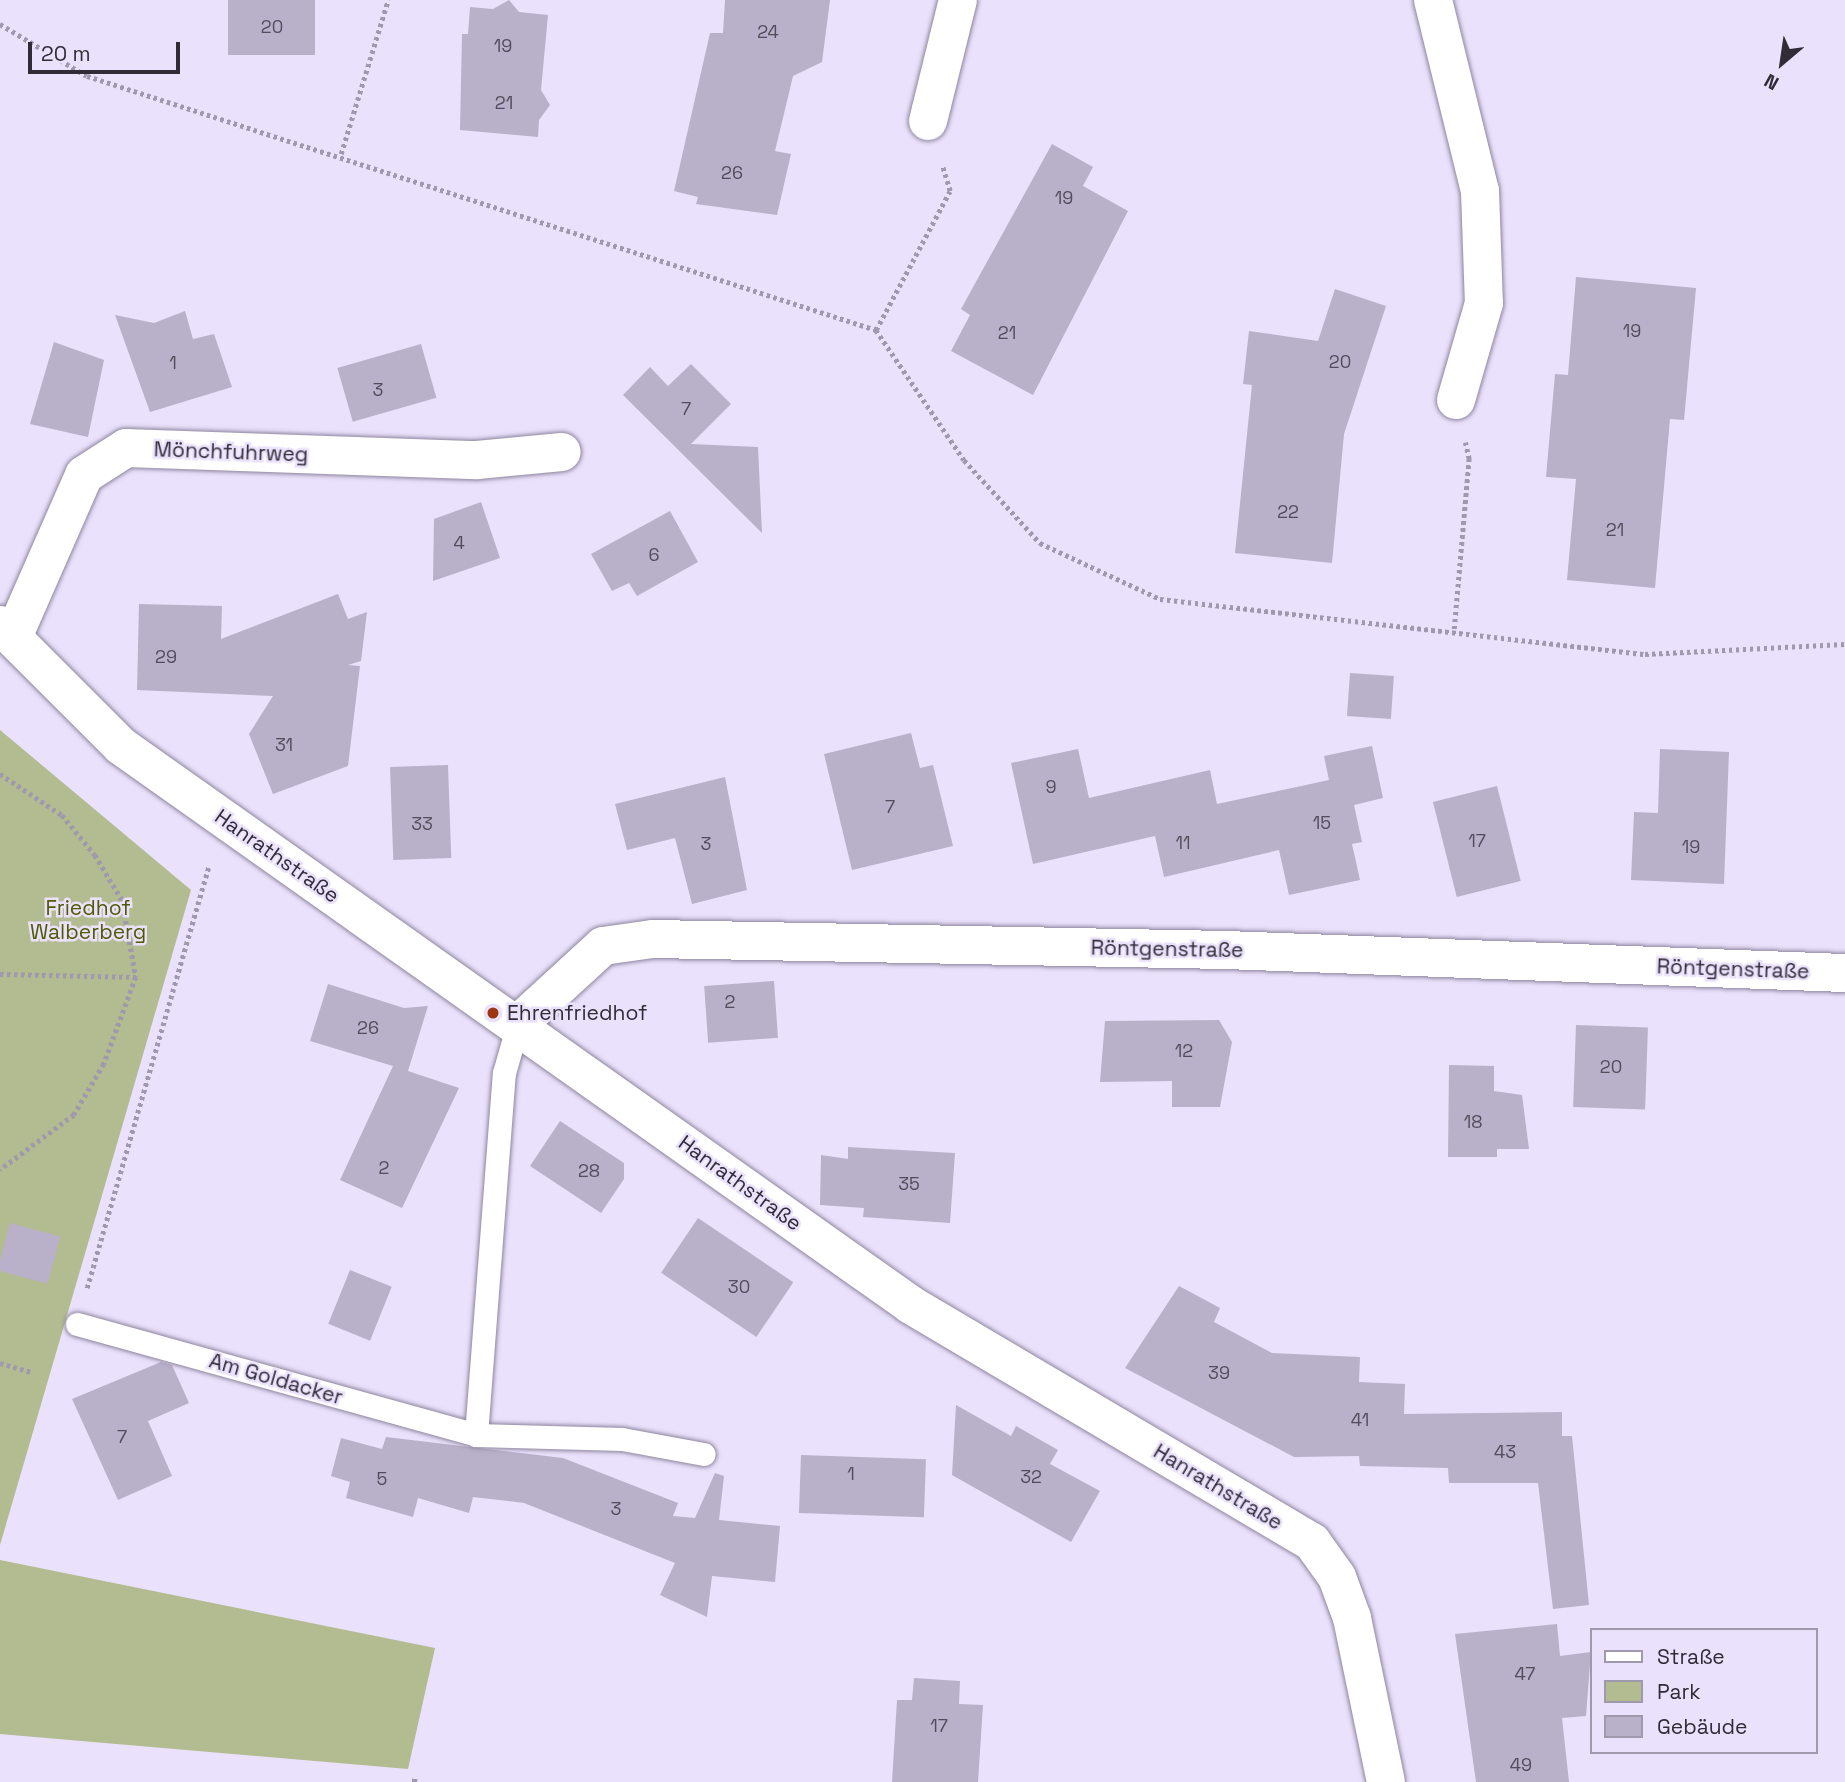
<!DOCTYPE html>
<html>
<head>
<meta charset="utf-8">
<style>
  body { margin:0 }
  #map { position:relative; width:1845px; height:1782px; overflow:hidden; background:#eae1fc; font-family:"Space Grotesk",sans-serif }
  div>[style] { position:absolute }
  .green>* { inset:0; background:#b3bb90 }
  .building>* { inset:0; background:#b9b0ca; transform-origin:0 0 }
  .path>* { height:4.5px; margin-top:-2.25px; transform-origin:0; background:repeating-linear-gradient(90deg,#a099ad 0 3.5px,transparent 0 7px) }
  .roads { filter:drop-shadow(0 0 2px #8e859e) drop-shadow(0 0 2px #8e859e) }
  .service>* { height:23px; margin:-11.5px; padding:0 11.5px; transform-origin:11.5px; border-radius:11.5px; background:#fff }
  .minor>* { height:38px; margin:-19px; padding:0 19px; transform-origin:19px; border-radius:19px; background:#fff }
  .dots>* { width:19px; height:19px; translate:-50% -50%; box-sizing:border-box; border:4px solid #eae1fc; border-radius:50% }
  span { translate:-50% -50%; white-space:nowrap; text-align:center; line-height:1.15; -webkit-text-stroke:5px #eae1fc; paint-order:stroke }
  .number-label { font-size:18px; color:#524d5b }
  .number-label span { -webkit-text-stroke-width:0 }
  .street-label { font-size:21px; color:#2f2c36 }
  .park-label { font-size:21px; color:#515a00 }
  .poi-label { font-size:21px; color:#2f2c36 }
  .left { translate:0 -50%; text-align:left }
  .legend { position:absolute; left:1590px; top:1628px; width:228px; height:126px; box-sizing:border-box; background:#eae1fc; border:2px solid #9f99ad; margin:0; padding:9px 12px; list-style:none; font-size:21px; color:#2f2c36 }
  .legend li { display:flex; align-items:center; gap:14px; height:35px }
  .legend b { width:35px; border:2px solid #9f99ad }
  .north { position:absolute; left:1747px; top:28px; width:70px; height:70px; -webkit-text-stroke:5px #eae1fc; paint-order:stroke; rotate:209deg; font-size:19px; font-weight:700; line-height:28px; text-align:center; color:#2f2c36 }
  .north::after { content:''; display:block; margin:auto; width:24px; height:32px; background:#2f2c36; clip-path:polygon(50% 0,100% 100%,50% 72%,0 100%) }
  .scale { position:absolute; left:28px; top:42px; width:152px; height:32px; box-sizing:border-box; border:4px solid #2f2c36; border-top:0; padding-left:9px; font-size:21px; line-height:24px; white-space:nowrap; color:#2f2c36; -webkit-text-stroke:5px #eae1fc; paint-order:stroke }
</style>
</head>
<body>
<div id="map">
  <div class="green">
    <div style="clip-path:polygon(0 730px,191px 890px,0 1545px)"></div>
    <div style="clip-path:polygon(0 1560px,435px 1648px,408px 1769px,0 1734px)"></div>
  </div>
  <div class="building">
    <div style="left:228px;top:0;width:87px;height:55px"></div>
    <div style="clip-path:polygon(509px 0,519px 12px,548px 15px,541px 90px,550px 105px,539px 120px,538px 137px,460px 130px,462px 34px,468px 34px,470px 7px,493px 9px)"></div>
    <div style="clip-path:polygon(725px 0,830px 0,822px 62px,793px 76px,775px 151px,791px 154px,777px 215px,696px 204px,698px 197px,674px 191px,710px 33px,723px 33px)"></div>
    <div style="clip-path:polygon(1052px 144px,1093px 167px,1083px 186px,1128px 211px,1033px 395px,951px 351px,970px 315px,961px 309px)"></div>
    <div style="clip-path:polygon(1576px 277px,1696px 288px,1684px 420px,1670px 419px,1655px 588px,1567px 580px,1576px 479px,1546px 477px,1555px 374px,1568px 375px)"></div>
    <div style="clip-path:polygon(1335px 289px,1386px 306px,1344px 434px,1332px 563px,1235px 553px,1252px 385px,1243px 384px,1249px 331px,1318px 341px)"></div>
    <div style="clip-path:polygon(185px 311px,193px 339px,214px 334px,232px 387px,150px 412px,115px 315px,154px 323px)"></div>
    <div style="clip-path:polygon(54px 342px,104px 360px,88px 437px,30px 424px)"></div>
    <div style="left:421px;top:344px;width:56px;height:87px;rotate:74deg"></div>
    <div style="clip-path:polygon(691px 364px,731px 404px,691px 444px,758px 447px,762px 533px,623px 395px,650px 367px,668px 386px)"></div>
    <div style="clip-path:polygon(481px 502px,500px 558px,433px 581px,434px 519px)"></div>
    <div style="clip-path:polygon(670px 511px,698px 562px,637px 596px,629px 583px,612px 591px,591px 554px)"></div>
    <div style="clip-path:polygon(338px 594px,348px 619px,367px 612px,361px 661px,348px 665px,360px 666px,348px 766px,273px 794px,249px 734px,273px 696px,137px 690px,139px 604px,222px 606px,221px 639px)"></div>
    <div style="left:1350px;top:673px;width:44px;height:43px;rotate:4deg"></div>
    <div style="clip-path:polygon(911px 733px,920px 768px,933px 765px,953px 846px,852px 870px,824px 754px)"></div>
    <div style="clip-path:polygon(1372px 746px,1383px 798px,1354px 805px,1362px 842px,1352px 844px,1360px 880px,1289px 895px,1279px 850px,1164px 877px,1155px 836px,1033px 864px,1011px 763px,1078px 749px,1089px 798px,1210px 770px,1217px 804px,1329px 780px,1324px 756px)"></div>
    <div style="clip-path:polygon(1660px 749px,1729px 752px,1724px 884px,1631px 880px,1634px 812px,1658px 813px)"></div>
    <div style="left:448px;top:765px;width:93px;height:58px;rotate:88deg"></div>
    <div style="clip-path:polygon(725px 777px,747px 890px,692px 904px,675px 838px,627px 850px,615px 804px)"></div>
    <div style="left:1497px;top:786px;width:98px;height:66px;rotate:76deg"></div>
    <div style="left:774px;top:981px;width:57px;height:70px;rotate:86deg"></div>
    <div style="clip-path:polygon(328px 984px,404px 1008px,428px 1006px,408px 1071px,459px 1088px,402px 1208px,340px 1180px,393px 1066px,310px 1041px)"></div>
    <div style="clip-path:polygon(1219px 1020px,1232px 1042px,1220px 1107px,1172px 1107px,1172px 1081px,1100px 1082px,1105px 1021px)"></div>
    <div style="left:1576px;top:1025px;width:72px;height:82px;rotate:2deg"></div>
    <div style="clip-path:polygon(1449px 1065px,1494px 1066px,1494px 1091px,1522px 1095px,1529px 1149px,1497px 1149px,1497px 1157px,1448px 1157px)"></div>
    <div style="clip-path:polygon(560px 1121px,624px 1163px,624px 1179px,601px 1213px,530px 1166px)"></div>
    <div style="clip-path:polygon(848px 1147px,955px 1153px,950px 1223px,863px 1217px,864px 1208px,820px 1205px,821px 1155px,848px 1159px)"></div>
    <div style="left:698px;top:1218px;width:115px;height:66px;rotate:34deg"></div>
    <div style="left:10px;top:1223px;width:52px;height:49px;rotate:15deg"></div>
    <div style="left:350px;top:1270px;width:45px;height:58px;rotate:22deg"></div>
    <div style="clip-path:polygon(1179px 1286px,1220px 1308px,1214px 1322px,1272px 1353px,1360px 1357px,1359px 1382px,1405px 1384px,1404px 1414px,1562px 1412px,1562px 1436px,1572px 1436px,1589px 1605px,1553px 1609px,1538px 1483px,1449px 1483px,1448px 1468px,1360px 1466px,1359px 1456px,1294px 1457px,1125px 1368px)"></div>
    <div style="clip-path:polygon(161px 1362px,172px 1365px,189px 1403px,148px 1421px,172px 1476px,118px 1500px,72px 1399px)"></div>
    <div style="clip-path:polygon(956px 1405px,1011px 1436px,1016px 1426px,1058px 1450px,1050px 1464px,1100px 1491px,1071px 1542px,952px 1475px)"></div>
    <div style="clip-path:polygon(386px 1437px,563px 1458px,678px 1503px,673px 1516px,695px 1518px,715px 1473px,724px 1476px,719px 1520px,780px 1526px,775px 1582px,712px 1576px,707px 1617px,660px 1595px,675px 1563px,524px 1503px,473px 1497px,469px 1513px,418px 1498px,413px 1517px,346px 1498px,350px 1482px,331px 1476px,341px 1438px,382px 1449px)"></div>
    <div style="left:801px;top:1455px;width:125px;height:58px;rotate:2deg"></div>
    <div style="clip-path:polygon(1557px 1624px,1560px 1656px,1591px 1652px,1586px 1716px,1562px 1718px,1569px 1782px,1476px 1782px,1455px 1634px)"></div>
    <div style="clip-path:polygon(914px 1678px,960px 1681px,959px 1704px,983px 1705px,978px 1782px,892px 1782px,897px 1700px,912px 1700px)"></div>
  </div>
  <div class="path">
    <div style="left:0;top:24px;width:101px;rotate:30.9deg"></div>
    <div style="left:87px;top:76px;width:829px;rotate:17.84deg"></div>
    <div style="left:876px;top:330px;width:157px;rotate:55.9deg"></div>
    <div style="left:964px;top:460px;width:113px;rotate:47.5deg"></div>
    <div style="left:1040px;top:543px;width:132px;rotate:25deg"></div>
    <div style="left:1160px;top:599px;width:488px;rotate:6.5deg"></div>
    <div style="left:1645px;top:654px;width:200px;rotate:-2.9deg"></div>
    <div style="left:341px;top:154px;width:161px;rotate:-73deg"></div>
    <div style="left:876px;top:330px;width:157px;rotate:-62deg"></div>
    <div style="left:950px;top:191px;width:27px;rotate:-107deg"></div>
    <div style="left:1454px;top:629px;width:171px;rotate:-85deg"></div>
    <div style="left:1469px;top:459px;width:17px;rotate:-103deg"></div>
    <div style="left:0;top:774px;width:74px;rotate:33.5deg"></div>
    <div style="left:62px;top:815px;width:52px;rotate:50.5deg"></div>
    <div style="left:95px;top:855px;width:52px;rotate:59deg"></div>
    <div style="left:122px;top:900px;width:78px;rotate:79.7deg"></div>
    <div style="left:136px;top:977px;width:93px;rotate:110.2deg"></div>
    <div style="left:104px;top:1064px;width:59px;rotate:120.5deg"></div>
    <div style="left:74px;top:1115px;width:92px;rotate:143.4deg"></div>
    <div style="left:0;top:974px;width:136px;rotate:1.3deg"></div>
    <div style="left:87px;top:1288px;width:439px;rotate:-73.9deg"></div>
    <div style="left:0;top:1363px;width:33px;rotate:16deg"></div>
    <div style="left:414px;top:1782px;width:5px;rotate:-79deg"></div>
  </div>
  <div class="roads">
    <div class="service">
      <div style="left:77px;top:1324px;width:414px;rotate:15.5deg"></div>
      <div style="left:476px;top:1435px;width:146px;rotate:1.6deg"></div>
      <div style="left:622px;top:1439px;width:83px;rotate:10.4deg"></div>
      <div style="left:476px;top:1435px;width:363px;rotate:-85.6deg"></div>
      <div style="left:504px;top:1073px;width:51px;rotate:-74.1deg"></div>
    </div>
    <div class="minor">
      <div style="left:1433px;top:0;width:197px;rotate:76.2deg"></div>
      <div style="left:1480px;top:191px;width:112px;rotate:88deg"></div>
      <div style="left:1484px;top:303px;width:101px;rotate:106.1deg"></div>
      <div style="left:928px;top:121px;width:125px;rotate:-76.1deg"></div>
      <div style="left:0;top:625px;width:171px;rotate:45deg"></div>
      <div style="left:121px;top:746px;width:968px;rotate:35.28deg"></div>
      <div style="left:911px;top:1305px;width:466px;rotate:30.6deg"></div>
      <div style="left:1312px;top:1542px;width:43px;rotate:54.5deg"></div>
      <div style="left:1337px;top:1577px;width:44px;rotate:69.9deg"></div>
      <div style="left:1352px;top:1618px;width:167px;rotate:78.3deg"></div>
      <div style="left:13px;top:637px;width:177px;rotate:-66.3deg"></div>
      <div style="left:84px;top:475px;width:50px;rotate:-32.7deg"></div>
      <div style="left:126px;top:448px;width:351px;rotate:2deg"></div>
      <div style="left:477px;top:460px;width:85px;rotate:-5.4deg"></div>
      <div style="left:518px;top:1024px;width:115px;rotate:-42.5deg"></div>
      <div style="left:603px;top:946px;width:50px;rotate:-8deg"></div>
      <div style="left:653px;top:939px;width:573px;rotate:1.1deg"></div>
      <div style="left:1226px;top:950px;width:619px;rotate:2.13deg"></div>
    </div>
  </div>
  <div class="dots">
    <div style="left:493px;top:1013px;background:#9c3610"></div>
  </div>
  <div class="number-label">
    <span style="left:272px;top:27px">20</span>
    <span style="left:768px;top:32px">24</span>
    <span style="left:503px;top:46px">19</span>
    <span style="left:504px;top:103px">21</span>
    <span style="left:732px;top:173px">26</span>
    <span style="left:1064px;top:198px">19</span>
    <span style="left:1632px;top:331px">19</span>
    <span style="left:1007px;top:333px">21</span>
    <span style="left:1340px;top:362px">20</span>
    <span style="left:173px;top:363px">1</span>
    <span style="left:378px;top:390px">3</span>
    <span style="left:686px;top:409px">7</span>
    <span style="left:1288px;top:512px">22</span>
    <span style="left:1615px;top:530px">21</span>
    <span style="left:459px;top:543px">4</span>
    <span style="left:654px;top:555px">6</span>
    <span style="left:166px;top:657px">29</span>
    <span style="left:284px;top:745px">31</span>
    <span style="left:1051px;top:787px">9</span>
    <span style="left:890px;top:807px">7</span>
    <span style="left:1322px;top:823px">15</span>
    <span style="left:422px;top:824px">33</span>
    <span style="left:1477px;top:841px">17</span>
    <span style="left:1183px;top:843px">11</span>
    <span style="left:706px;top:844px">3</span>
    <span style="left:1691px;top:847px">19</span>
    <span style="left:730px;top:1002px">2</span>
    <span style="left:368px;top:1028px">26</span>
    <span style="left:1184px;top:1051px">12</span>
    <span style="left:1611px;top:1067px">20</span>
    <span style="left:1473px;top:1122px">18</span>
    <span style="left:384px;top:1168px">2</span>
    <span style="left:589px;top:1171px">28</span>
    <span style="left:909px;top:1184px">35</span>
    <span style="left:739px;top:1287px">30</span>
    <span style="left:1219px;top:1373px">39</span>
    <span style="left:1360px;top:1420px">41</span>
    <span style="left:122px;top:1437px">7</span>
    <span style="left:1505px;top:1452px">43</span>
    <span style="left:851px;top:1474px">1</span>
    <span style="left:1031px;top:1477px">32</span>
    <span style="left:382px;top:1479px">5</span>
    <span style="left:616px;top:1509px">3</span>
    <span style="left:1525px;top:1674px">47</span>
    <span style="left:939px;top:1726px">17</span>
    <span style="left:1521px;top:1765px">49</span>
  </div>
  <div class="street-label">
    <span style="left:231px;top:452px;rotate:2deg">Mönchfuhrweg</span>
    <span style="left:277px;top:856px;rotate:35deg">Hanrathstraße</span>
    <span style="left:1167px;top:949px;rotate:1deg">Röntgenstraße</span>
    <span style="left:1733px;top:969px;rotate:2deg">Röntgenstraße</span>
    <span style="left:740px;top:1183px;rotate:36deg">Hanrathstraße</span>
    <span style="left:276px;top:1379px;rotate:16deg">Am Goldacker</span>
    <span style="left:1218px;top:1487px;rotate:31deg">Hanrathstraße</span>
  </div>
  <div class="park-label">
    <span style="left:88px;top:920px">Friedhof<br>Walberberg</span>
  </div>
  <div class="poi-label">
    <span class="left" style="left:507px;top:1013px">Ehrenfriedhof</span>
  </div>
  <ul class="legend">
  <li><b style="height:9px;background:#fff"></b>Straße</li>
  <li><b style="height:19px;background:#b3bb90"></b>Park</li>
  <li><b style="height:19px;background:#b9b0ca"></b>Gebäude</li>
  </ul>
  <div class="north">N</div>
  <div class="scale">20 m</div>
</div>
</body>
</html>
